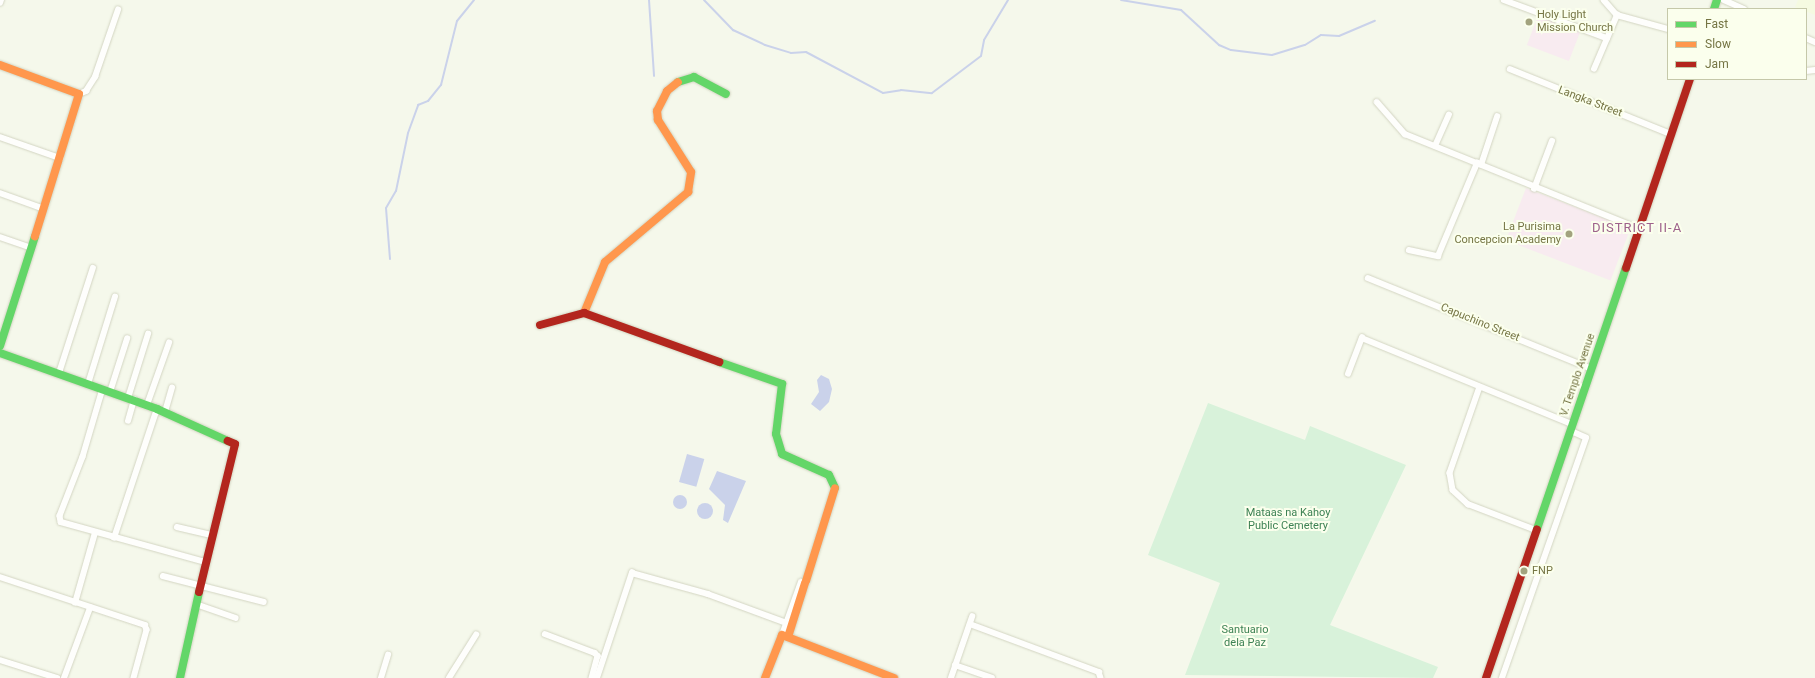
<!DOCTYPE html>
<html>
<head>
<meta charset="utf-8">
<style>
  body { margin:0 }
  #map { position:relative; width:1815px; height:678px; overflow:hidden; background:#f5f8eb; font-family:Roboto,sans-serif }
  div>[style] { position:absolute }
  .residential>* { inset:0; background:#f5fae1 }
  .education>* { inset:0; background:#f8ebf0; transform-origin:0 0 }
  .green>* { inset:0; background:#d8f2da }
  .water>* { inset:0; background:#cad2ea; transform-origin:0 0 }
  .round { border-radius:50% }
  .stream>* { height:2px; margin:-1px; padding:0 1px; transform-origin:1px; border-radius:1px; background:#cad2ea }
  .roads { filter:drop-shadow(0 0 1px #d3d5c2) drop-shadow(0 0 1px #d3d5c2) }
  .street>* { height:5.5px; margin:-2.75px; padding:0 2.75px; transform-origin:2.75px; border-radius:2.75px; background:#fefefc }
  .fast>* { height:8px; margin:-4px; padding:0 4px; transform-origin:4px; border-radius:4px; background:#63d668 }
  .slow>* { height:8px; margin:-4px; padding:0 4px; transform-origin:4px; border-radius:4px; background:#ff974d }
  .jam>* { height:8px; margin:-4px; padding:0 4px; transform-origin:4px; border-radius:4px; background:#b3261e }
  .dots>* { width:11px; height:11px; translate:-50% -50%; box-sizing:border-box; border:2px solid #fbffed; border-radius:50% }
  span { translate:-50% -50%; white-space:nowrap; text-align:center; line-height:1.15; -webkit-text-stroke:4px #fbffed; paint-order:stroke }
  .poi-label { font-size:11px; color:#757544 }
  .left { translate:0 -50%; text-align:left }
  .right { translate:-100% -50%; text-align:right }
  .street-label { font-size:11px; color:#757544 }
  .park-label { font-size:11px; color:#3d8254 }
  .quarter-label { font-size:13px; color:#9e628c; letter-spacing:1px }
  .legend { position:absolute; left:1667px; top:8px; width:140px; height:72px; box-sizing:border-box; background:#fbffed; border:1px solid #c5c8a9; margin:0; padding:5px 7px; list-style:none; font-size:12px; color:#757544 }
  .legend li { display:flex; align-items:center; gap:8px; height:20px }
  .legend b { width:20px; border:1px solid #c5c8a9 }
</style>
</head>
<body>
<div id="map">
  <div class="residential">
    <div style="clip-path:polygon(1798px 0,1815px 0,1815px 15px,1795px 7px)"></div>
  </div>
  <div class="education">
    <div style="left:1538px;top:16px;width:45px;height:31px;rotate:21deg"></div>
    <div style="left:1526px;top:188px;width:112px;height:56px;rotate:21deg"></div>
  </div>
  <div class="green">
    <div style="clip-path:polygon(1208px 403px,1305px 440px,1310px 426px,1406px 465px,1330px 625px,1438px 667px,1433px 678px,1185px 675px,1220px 583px,1148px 555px)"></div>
  </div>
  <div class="water">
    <div style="clip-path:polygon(821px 375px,829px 379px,832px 389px,829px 402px,820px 411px,811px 404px,819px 392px,817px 380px)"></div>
    <div style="left:687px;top:454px;width:18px;height:29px;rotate:16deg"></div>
    <div style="clip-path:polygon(717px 471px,746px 481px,728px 523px,723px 520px,725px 505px,709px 489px)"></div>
    <div class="round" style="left:673px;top:495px;width:14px;height:14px"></div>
    <div class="round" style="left:697px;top:503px;width:16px;height:16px"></div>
  </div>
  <div class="stream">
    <div style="left:649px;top:0;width:76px;rotate:86.2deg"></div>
    <div style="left:704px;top:0;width:42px;rotate:46deg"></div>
    <div style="left:733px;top:30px;width:35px;rotate:25deg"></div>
    <div style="left:765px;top:45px;width:27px;rotate:17deg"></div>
    <div style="left:791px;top:53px;width:15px;rotate:-4deg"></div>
    <div style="left:806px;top:52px;width:87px;rotate:28deg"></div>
    <div style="left:883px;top:93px;width:18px;rotate:-9deg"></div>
    <div style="left:901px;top:90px;width:31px;rotate:6deg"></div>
    <div style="left:932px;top:93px;width:61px;rotate:-37.1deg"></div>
    <div style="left:981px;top:56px;width:16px;rotate:-79deg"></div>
    <div style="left:984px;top:40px;width:47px;rotate:-59deg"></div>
    <div style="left:1121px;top:0;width:61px;rotate:9.5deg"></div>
    <div style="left:1181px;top:10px;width:52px;rotate:42.6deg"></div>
    <div style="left:1219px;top:45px;width:13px;rotate:23deg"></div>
    <div style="left:1231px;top:50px;width:41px;rotate:7deg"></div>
    <div style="left:1272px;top:55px;width:34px;rotate:-17deg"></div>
    <div style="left:1305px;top:45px;width:19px;rotate:-32deg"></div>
    <div style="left:1321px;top:35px;width:18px;rotate:3deg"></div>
    <div style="left:1339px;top:36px;width:39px;rotate:-23deg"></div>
    <div style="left:390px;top:259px;width:51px;rotate:-94.5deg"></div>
    <div style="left:386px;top:208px;width:20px;rotate:-60deg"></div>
    <div style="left:396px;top:191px;width:59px;rotate:-78.3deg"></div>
    <div style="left:408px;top:133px;width:30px;rotate:-70deg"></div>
    <div style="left:418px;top:105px;width:11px;rotate:-22deg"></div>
    <div style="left:428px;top:101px;width:21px;rotate:-51deg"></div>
    <div style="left:441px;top:85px;width:66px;rotate:-76deg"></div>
    <div style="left:457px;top:21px;width:27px;rotate:-51deg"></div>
  </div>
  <div class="roads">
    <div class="street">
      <div style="left:1504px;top:0;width:110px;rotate:20.3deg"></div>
      <div style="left:1604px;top:0;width:20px;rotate:49deg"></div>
      <div style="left:1617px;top:15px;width:53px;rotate:15.4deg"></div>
      <div style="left:1724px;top:0;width:22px;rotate:24deg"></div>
      <div style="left:0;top:3px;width:3px;rotate:-72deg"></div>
      <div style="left:1806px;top:38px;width:10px;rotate:24deg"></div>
      <div style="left:1510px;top:69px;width:174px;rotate:22deg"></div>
      <div style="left:1594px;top:69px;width:59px;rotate:-66.9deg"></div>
      <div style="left:1806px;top:71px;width:9px;rotate:-6deg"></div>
      <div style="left:79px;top:94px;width:8px;rotate:-23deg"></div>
      <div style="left:86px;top:91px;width:17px;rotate:-57deg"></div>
      <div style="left:95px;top:77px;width:71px;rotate:-71.1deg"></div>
      <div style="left:1377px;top:102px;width:43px;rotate:48.8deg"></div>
      <div style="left:1405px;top:134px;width:253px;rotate:22deg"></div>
      <div style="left:0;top:137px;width:64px;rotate:19.3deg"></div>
      <div style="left:1435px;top:146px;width:34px;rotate:-66deg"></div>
      <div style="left:1481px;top:165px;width:51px;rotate:-71.6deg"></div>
      <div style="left:1534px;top:189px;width:51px;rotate:-69.4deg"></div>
      <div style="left:0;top:193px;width:45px;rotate:19.7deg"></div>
      <div style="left:0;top:237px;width:31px;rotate:19deg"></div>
      <div style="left:1409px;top:250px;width:30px;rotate:12deg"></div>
      <div style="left:1438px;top:256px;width:101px;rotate:-67.2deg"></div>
      <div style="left:1368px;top:278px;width:242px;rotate:22.1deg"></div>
      <div style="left:59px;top:373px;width:110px;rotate:-72.1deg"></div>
      <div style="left:1348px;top:374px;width:39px;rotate:-69deg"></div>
      <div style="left:1362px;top:338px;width:227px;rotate:22.3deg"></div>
      <div style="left:88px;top:384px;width:91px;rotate:-72.8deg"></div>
      <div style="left:1480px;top:387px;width:91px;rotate:109.2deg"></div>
      <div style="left:1450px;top:473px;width:17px;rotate:80deg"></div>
      <div style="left:1453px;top:490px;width:21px;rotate:43deg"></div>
      <div style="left:1468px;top:504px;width:73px;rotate:20.9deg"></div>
      <div style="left:103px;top:389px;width:71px;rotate:106.4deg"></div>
      <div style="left:83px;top:457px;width:63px;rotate:111.3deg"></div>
      <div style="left:60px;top:516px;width:6px;rotate:81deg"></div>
      <div style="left:61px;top:522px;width:149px;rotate:15.5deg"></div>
      <div style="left:110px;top:392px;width:56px;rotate:-72.2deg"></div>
      <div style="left:128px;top:398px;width:67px;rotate:-72.6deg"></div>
      <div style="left:147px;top:405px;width:66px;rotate:-70.5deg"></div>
      <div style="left:165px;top:412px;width:25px;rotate:-74deg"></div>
      <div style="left:128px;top:421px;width:22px;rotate:-74deg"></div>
      <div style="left:177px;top:527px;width:36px;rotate:13deg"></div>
      <div style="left:114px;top:538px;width:136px;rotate:-71.6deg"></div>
      <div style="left:163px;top:576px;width:104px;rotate:14.4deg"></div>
      <div style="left:0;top:577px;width:153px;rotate:18.3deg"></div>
      <div style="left:145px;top:625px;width:5px;rotate:68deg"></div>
      <div style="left:147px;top:630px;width:50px;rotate:105.2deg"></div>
      <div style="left:75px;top:603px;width:73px;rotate:-74.1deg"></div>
      <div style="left:196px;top:604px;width:42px;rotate:19.3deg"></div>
      <div style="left:970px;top:624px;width:138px;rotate:20.4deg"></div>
      <div style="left:1099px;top:672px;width:6px;rotate:72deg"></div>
      <div style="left:545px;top:634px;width:53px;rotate:20.8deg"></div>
      <div style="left:595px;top:653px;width:4px;rotate:45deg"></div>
      <div style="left:598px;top:656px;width:23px;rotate:105deg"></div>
      <div style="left:782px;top:635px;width:56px;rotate:-70.3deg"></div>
      <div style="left:0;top:660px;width:60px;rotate:17.5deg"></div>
      <div style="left:955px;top:665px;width:39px;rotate:19deg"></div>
      <div style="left:64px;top:678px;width:75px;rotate:-69.6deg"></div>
      <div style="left:381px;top:678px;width:24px;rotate:-73deg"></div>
      <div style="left:449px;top:678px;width:51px;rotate:-57.9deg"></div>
      <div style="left:597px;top:678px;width:111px;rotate:-71.6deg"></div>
      <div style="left:632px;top:573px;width:79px;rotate:15.4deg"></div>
      <div style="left:708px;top:594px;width:81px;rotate:20.2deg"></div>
      <div style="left:951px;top:678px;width:65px;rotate:-71deg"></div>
      <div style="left:1502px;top:678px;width:254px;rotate:-70.7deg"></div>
      <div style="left:1586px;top:438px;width:17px;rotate:-156deg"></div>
    </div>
    <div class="fast">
      <div style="left:1714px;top:9px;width:9px;rotate:-72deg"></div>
      <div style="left:678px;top:82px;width:17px;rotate:-17deg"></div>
      <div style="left:694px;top:77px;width:36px;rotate:28deg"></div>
      <div style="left:0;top:346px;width:115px;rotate:-72.3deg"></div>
      <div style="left:0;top:353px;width:167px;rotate:19.6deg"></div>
      <div style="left:157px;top:409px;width:78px;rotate:24.3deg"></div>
      <div style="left:719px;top:362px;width:67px;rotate:19.2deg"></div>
      <div style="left:782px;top:384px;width:50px;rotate:96.8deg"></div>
      <div style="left:776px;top:434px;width:21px;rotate:73deg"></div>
      <div style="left:782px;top:454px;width:51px;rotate:24.1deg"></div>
      <div style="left:829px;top:475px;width:14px;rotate:65deg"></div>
      <div style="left:1537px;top:529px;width:276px;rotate:-71.2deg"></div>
      <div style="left:180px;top:678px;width:88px;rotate:-77.5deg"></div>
    </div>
    <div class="slow">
      <div style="left:0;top:65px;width:84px;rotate:20.2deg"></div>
      <div style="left:79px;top:94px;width:149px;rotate:107.2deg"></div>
      <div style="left:584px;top:313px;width:55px;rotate:-67.6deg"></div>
      <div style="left:605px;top:262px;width:109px;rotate:-40.1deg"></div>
      <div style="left:688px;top:192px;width:20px;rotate:-81deg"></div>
      <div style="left:691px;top:172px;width:62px;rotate:-122.4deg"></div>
      <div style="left:658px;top:120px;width:9px;rotate:-96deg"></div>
      <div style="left:657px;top:111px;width:22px;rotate:-63deg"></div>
      <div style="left:667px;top:91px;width:14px;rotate:-39deg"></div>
      <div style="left:806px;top:581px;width:97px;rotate:-72.7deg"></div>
      <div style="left:788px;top:637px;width:57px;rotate:-72.5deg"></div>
      <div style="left:765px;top:678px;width:46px;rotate:-68.4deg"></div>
      <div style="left:782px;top:635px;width:120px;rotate:21deg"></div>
    </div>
    <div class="jam">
      <div style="left:1626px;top:268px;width:200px;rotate:-71.3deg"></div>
      <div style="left:540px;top:325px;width:46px;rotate:-15.3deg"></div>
      <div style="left:584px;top:313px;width:144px;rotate:19.9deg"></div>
      <div style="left:199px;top:592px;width:152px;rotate:-76.3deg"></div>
      <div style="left:235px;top:444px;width:8px;rotate:-157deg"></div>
      <div style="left:1486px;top:678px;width:157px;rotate:-71.1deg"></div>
    </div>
  </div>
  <div class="dots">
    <div style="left:1529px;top:22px;background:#a2a37e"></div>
    <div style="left:1569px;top:234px;background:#a2a37e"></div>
    <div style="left:1524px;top:571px;background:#a2a37e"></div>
  </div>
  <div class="poi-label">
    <span class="left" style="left:1537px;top:22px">Holy Light<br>Mission Church</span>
    <span class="right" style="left:1561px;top:234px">La Purisima<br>Concepcion Academy</span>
    <span class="left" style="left:1532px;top:571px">FNP</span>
  </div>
  <div class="street-label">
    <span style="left:1590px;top:102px;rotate:21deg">Langka Street</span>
    <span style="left:1480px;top:323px;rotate:22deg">Capuchino Street</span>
    <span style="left:1578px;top:375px;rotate:-71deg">V. Templo Avenue</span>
  </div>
  <div class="park-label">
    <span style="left:1288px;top:520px">Mataas na Kahoy<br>Public Cemetery</span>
    <span style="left:1245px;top:637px">Santuario<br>dela Paz</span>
  </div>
  <div class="quarter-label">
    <span style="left:1637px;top:228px">DISTRICT II-A</span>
  </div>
  <ul class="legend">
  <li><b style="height:5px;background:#63d668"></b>Fast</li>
  <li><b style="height:5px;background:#ff974d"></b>Slow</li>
  <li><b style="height:5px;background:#b3261e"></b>Jam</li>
  </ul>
</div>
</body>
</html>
